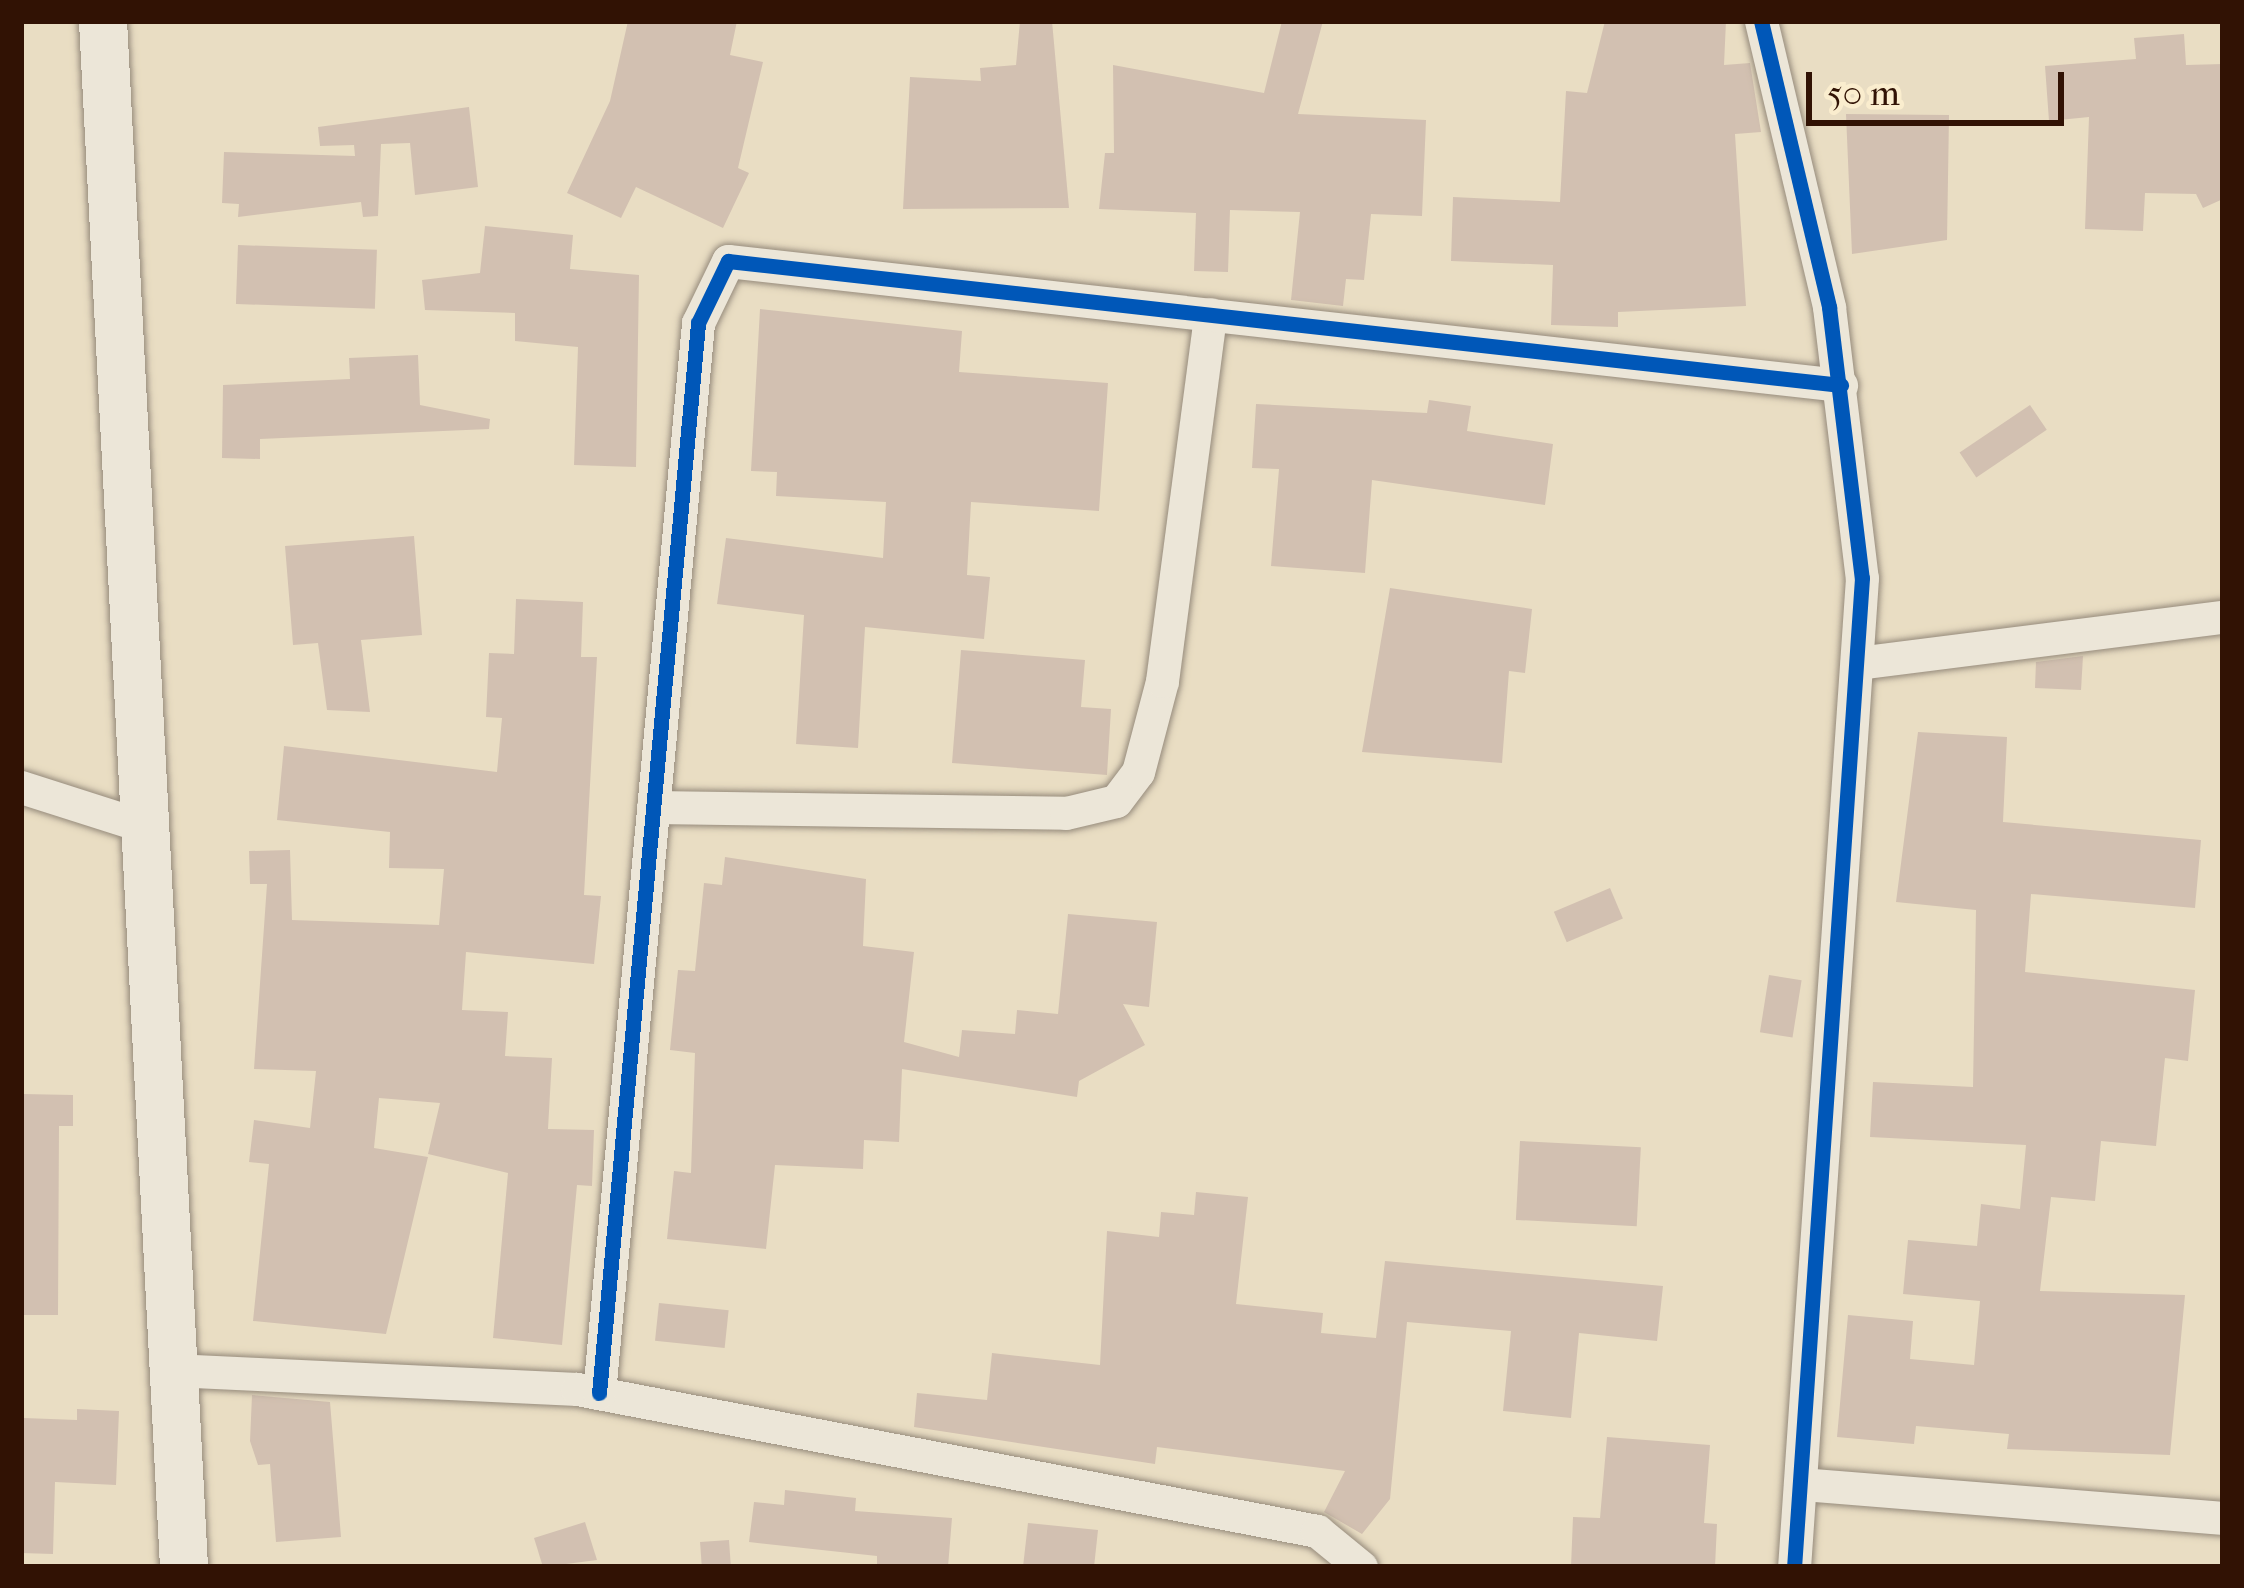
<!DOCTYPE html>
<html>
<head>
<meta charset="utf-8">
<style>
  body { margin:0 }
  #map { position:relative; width:2244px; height:1588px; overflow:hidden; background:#e9ddc3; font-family:"IM FELL French Canon",serif }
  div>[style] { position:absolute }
  .building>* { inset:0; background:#d2c0b1; transform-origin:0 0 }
  .roads { filter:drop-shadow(0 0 3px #968b7c) drop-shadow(0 0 3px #968b7c) }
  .minor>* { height:33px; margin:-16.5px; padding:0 16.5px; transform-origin:16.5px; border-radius:16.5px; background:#ece6d8 }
  .secondary>* { height:48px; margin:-24px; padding:0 24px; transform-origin:24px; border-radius:24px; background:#ece6d8 }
  .cycleway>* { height:15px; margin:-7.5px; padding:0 7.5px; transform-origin:7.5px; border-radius:7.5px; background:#0057b8 }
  span { translate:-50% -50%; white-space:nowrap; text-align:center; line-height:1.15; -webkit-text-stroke:9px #faedce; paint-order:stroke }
  .frame { position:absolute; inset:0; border:24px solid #311204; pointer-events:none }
  .scale { position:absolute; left:1806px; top:72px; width:258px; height:54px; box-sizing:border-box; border:6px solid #311204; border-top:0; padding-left:15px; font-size:36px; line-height:42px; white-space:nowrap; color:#311204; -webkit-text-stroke:9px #faedce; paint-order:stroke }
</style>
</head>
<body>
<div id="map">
  <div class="building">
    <div style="clip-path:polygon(628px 21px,737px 21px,730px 55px,763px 62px,738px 168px,749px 173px,723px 228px,636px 187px,621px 218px,567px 193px,610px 101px)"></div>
    <div style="clip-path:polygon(1020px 21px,1052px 21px,1069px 208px,903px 209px,910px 77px,981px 81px,980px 68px,1016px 65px)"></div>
    <div style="clip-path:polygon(1282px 21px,1323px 21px,1298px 114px,1426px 120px,1422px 216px,1371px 214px,1364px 280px,1346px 279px,1343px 306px,1291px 300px,1300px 212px,1230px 210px,1228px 272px,1194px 271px,1196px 213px,1099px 209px,1105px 153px,1114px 153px,1113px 65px,1264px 93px)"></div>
    <div style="clip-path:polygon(1605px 21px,1726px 21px,1724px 65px,1750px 63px,1761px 132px,1735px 134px,1746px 306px,1618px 312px,1618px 327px,1551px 325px,1553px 265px,1451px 261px,1453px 197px,1560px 202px,1566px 91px,1587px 93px)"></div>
    <div style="clip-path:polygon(2184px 34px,2186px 65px,2223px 64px,2223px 199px,2203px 208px,2196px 194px,2145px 193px,2143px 231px,2085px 229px,2089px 117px,2049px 121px,2045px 66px,2136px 59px,2134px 38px)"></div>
    <div style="clip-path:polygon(469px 107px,478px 187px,415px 195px,410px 143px,381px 144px,378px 216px,363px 217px,361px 202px,238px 217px,239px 204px,222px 203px,224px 152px,355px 156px,354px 145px,320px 146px,318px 127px)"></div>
    <div style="clip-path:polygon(1846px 114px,1949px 115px,1947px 240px,1852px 254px)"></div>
    <div style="clip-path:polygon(485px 226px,573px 235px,570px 269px,639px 275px,636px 467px,574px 465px,578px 347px,515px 341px,515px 313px,425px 310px,422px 280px,480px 273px)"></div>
    <div style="left:238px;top:245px;width:139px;height:59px;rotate:2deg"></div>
    <div style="clip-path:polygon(760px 309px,962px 331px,959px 372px,1108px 383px,1099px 511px,971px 502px,967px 575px,990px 577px,984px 639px,865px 627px,858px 748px,796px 744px,804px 615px,717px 604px,726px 538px,883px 558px,886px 502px,776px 496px,777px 472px,751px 471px)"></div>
    <div style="clip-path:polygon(418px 355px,420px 405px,490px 419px,489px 429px,260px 439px,260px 459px,222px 458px,223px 385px,350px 379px,349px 358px)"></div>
    <div style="clip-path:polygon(1429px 400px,1471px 406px,1467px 431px,1553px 444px,1545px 505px,1372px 480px,1365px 573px,1271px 566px,1279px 469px,1252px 468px,1256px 404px,1427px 413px)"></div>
    <div style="left:2030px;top:405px;width:30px;height:85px;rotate:56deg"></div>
    <div style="clip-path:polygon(414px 536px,422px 635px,361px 640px,370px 712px,327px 710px,318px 643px,293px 645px,285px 546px)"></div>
    <div style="clip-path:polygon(1390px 588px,1532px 609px,1525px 673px,1509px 671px,1502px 763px,1362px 752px)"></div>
    <div style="clip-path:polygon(516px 599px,583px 602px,581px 657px,597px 657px,584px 895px,601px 896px,594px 964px,466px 952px,462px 1010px,508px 1012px,505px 1056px,552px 1058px,548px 1129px,594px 1130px,592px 1186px,577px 1185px,562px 1345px,493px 1338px,508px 1173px,428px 1154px,440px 1103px,379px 1098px,374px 1148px,428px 1157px,386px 1334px,253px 1321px,269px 1164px,249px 1162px,254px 1120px,310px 1128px,316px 1071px,254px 1069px,267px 884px,250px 884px,249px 851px,290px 850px,292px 920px,439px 925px,444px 869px,389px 868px,390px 832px,277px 820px,284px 746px,497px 772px,502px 718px,486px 717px,489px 653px,514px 654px)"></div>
    <div style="clip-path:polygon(961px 650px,1085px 660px,1081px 707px,1111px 709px,1107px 775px,952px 763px)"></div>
    <div style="clip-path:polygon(2083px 656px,2081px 690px,2035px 688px,2036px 662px)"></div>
    <div style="clip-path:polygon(1918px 732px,2007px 737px,2003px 822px,2201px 840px,2195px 908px,2031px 894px,2025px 972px,2195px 990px,2188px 1061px,2165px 1058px,2156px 1146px,2101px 1141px,2095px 1201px,2051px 1197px,2040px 1291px,2185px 1295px,2170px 1455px,2007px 1449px,2009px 1434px,1916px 1426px,1914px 1444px,1837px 1437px,1848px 1315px,1913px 1321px,1910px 1359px,1974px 1365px,1980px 1301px,1903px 1294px,1908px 1240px,1977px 1246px,1981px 1204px,2020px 1209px,2026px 1145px,1870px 1137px,1873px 1082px,1973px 1087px,1976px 910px,1896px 902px)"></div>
    <div style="clip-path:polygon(725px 857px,866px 879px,863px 946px,914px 952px,904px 1042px,959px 1057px,962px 1030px,1015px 1034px,1017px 1010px,1058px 1014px,1068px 914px,1157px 922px,1149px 1007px,1123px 1004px,1145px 1045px,1079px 1081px,1077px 1097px,902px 1069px,899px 1142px,864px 1140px,863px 1169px,775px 1165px,766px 1249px,667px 1239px,674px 1171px,691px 1173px,695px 1053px,670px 1050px,678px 970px,695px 971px,704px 883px,722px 885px)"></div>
    <div style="left:1610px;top:888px;width:33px;height:61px;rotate:67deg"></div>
    <div style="left:1769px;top:975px;width:33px;height:58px;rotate:9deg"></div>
    <div style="clip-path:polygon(23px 1094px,73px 1095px,73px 1126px,59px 1126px,58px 1315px,21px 1315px)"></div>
    <div style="left:1520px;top:1141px;width:121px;height:79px;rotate:3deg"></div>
    <div style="clip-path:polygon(1196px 1192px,1248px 1197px,1236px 1304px,1323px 1313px,1321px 1333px,1376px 1338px,1385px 1261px,1663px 1286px,1657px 1341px,1579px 1333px,1571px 1418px,1503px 1411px,1511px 1331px,1407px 1322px,1390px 1499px,1362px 1534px,1324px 1512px,1345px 1471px,1157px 1447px,1155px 1464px,914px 1427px,917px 1393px,987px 1400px,992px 1353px,1100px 1365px,1107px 1231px,1159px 1237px,1161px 1212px,1194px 1215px)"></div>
    <div style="left:659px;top:1303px;width:70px;height:38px;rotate:6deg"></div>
    <div style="clip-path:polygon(252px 1395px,330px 1402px,341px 1537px,276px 1542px,270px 1464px,258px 1465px,250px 1441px)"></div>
    <div style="clip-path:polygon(77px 1409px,119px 1411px,116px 1485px,55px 1482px,53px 1554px,21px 1553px,24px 1418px,77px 1420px)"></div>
    <div style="clip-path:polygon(1607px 1437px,1710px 1445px,1704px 1523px,1717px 1524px,1715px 1567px,1571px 1567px,1573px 1517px,1600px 1518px)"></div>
    <div style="clip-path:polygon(785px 1490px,856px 1498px,855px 1511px,952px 1518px,948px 1567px,877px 1567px,877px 1556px,749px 1542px,754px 1502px,784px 1505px)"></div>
    <div style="clip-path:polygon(585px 1522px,597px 1560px,543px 1567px,534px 1538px)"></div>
    <div style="clip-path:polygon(1028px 1523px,1098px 1530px,1094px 1567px,1023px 1567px)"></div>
    <div style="left:729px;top:1540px;width:27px;height:29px;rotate:86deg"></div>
  </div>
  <div class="roads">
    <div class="minor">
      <div style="left:1761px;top:21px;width:294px;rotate:76.6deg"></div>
      <div style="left:1829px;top:307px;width:273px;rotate:83.1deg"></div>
      <div style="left:1862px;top:578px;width:991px;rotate:93.93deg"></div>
      <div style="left:1857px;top:663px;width:369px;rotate:-7.2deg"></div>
      <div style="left:21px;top:787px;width:131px;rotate:17.7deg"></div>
      <div style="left:653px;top:807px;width:413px;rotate:0.8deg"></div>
      <div style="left:1066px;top:813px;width:51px;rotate:-13.5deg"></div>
      <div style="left:1116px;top:801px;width:36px;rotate:-53deg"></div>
      <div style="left:1138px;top:772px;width:94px;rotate:-75.2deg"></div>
      <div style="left:1162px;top:681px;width:370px;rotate:-82.5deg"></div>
      <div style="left:173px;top:1370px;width:404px;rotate:2.7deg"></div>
      <div style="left:577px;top:1389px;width:754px;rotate:10.86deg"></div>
      <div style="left:1317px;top:1531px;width:57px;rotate:39.3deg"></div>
      <div style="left:599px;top:1393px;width:1075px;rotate:-84.71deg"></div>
      <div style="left:698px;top:323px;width:69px;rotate:-64.2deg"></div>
      <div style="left:728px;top:261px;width:1120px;rotate:6.36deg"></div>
      <div style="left:1801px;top:1484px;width:423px;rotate:4.6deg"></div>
    </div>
    <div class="secondary">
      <div style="left:103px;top:21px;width:1548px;rotate:87deg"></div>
    </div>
  </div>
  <div class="cycleway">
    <div style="left:1761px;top:21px;width:294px;rotate:76.6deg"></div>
    <div style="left:1829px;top:307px;width:273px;rotate:83.1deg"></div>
    <div style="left:1862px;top:578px;width:991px;rotate:93.93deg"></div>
    <div style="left:599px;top:1393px;width:1075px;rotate:-84.71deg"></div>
    <div style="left:698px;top:323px;width:69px;rotate:-64.2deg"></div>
    <div style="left:728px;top:261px;width:1120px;rotate:6.36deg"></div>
  </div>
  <div class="frame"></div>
  <div class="scale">50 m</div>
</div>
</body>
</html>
